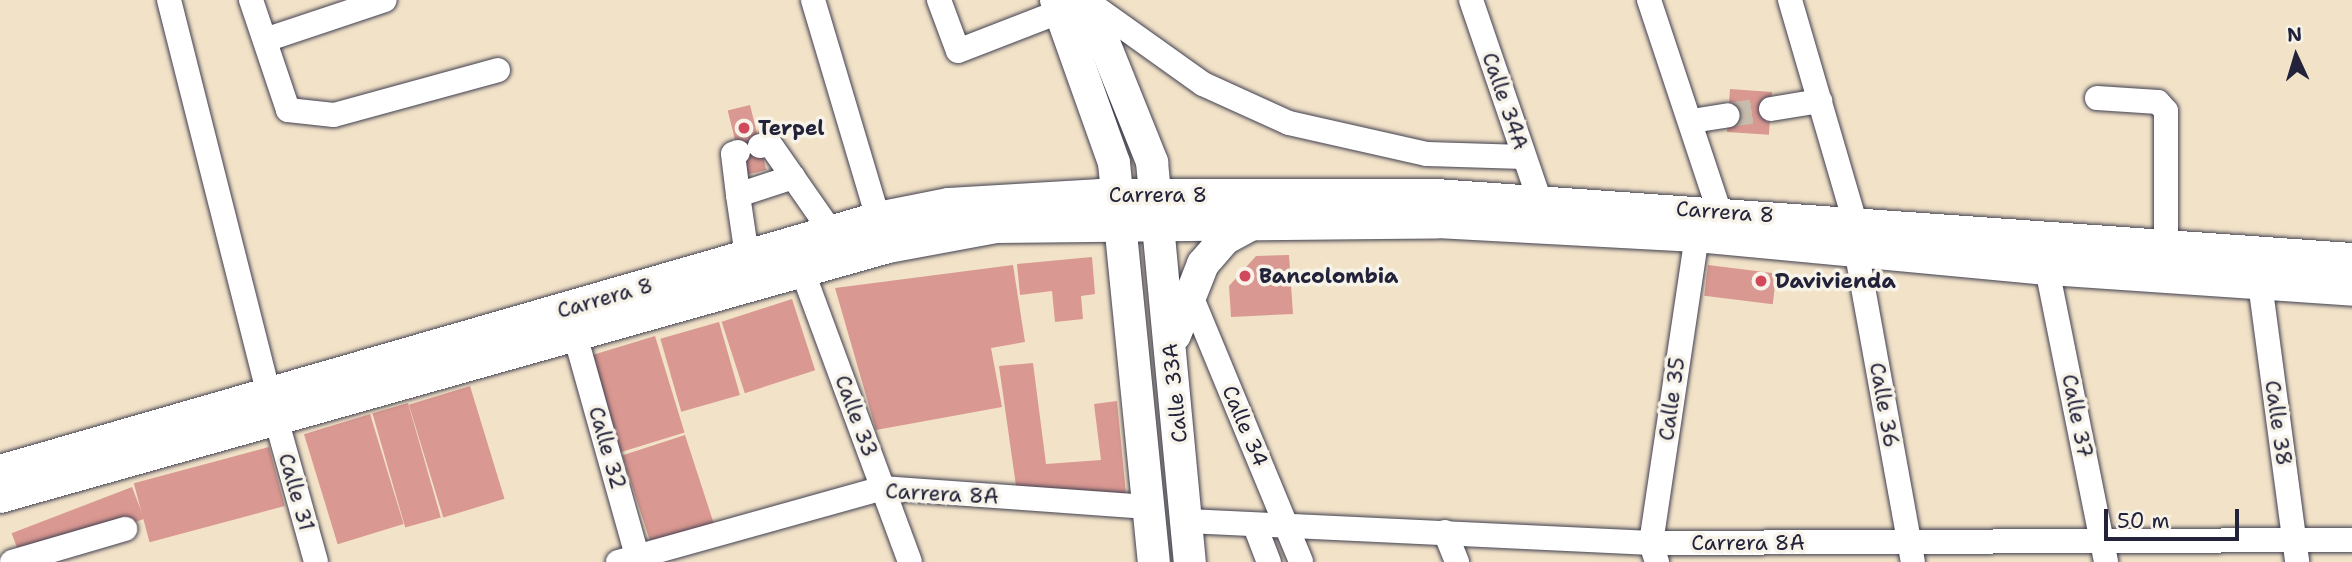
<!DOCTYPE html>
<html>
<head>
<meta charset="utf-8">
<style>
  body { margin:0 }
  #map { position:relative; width:2352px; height:562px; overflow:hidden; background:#f2e3c8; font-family:"Shantell Sans",sans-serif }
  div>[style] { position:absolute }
  .building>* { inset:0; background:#d99891; transform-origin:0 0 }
  .minor-tunnel>* { height:24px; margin-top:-12px; transform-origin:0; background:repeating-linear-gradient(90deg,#c8bcac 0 24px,transparent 0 36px) }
  .roads { filter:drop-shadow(0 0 2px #413f50) drop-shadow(0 0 2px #413f50) }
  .minor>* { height:24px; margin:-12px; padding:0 12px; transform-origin:12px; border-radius:12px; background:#fff }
  .major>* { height:32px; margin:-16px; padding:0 16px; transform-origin:16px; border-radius:16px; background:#fff }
  .dots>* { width:19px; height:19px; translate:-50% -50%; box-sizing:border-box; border:4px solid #f7f3e8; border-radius:50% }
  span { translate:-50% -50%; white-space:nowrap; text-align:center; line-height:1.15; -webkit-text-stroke:7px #f7f3e8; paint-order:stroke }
  .street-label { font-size:21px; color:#22223b }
  .poi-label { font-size:21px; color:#22223b; font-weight:700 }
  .left { translate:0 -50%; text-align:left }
  .north { position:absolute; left:2261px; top:21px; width:70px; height:70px; -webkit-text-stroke:5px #f7f3e8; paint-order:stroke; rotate:356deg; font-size:19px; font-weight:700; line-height:28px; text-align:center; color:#22223b }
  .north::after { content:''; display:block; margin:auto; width:24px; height:32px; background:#22223b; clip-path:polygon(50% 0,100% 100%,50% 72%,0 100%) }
  .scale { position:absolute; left:2104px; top:509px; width:135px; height:32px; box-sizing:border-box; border:4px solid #22223b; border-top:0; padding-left:9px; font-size:21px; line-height:24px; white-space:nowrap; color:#22223b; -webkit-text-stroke:5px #f7f3e8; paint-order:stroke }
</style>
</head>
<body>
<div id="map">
  <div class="building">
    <div style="left:1730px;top:89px;width:42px;height:43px;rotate:4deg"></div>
    <div style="left:750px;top:105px;width:67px;height:23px;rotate:76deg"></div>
    <div style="clip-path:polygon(1289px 255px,1293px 314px,1231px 317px,1229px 286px,1256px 256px)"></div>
    <div style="clip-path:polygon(1092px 257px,1095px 294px,1081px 296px,1083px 319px,1055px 322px,1052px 291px,1020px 295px,1017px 264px)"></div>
    <div style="clip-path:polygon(1013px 265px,1025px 342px,991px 348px,1002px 407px,876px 430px,835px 288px)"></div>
    <div style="left:1708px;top:265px;width:69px;height:31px;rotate:7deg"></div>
    <div style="left:792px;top:299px;width:75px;height:74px;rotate:72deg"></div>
    <div style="left:719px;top:322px;width:76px;height:61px;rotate:74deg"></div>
    <div style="left:655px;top:336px;width:101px;height:67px;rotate:73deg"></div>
    <div style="clip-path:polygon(1033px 363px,1046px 464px,1101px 460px,1094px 404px,1117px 401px,1126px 494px,1016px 486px,999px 366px)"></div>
    <div style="left:470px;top:386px;width:118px;height:64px;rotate:73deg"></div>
    <div style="left:408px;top:403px;width:119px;height:37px;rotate:74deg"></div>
    <div style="left:370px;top:414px;width:115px;height:69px;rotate:73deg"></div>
    <div style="left:685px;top:435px;width:95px;height:66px;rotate:72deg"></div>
    <div style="left:269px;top:447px;width:61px;height:140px;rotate:75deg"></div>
    <div style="left:132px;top:487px;width:34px;height:129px;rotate:69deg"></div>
  </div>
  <div class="minor-tunnel">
    <div style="left:1728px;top:115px;width:43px;rotate:-7.9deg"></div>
  </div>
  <div class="roads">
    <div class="minor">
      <div style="left:169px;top:0;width:407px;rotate:75.8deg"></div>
      <div style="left:251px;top:0;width:116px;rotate:71.4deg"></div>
      <div style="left:288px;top:110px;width:46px;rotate:6.2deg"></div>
      <div style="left:334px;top:115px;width:170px;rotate:-15.3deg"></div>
      <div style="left:813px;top:0;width:227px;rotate:73.4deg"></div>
      <div style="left:939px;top:0;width:54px;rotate:69.6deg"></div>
      <div style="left:958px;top:51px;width:110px;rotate:-21.2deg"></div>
      <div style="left:1471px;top:0;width:213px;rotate:71.1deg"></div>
      <div style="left:1649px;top:0;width:222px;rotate:71.6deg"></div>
      <div style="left:1790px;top:0;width:231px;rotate:73.7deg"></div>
      <div style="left:1088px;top:2px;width:141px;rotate:35.5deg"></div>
      <div style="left:1203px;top:84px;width:94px;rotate:24.4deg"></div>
      <div style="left:1289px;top:123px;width:141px;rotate:12.7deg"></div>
      <div style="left:1427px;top:154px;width:97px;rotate:1.8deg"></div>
      <div style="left:265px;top:40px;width:126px;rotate:-18.4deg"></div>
      <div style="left:2097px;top:98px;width:61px;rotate:3.8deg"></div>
      <div style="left:2158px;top:102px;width:12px;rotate:48deg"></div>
      <div style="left:2166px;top:111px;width:135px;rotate:90deg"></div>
      <div style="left:1771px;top:109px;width:50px;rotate:-9.3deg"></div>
      <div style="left:1692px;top:121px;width:36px;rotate:-9deg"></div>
      <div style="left:760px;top:146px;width:10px;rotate:-11deg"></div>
      <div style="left:770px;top:144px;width:40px;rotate:55.1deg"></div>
      <div style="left:738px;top:152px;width:5px;rotate:158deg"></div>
      <div style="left:733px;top:154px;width:41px;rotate:83deg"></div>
      <div style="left:1856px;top:249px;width:318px;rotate:79.7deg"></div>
      <div style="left:747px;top:256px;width:62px;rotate:-98.4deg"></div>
      <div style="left:738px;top:195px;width:58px;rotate:-18.1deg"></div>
      <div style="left:793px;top:177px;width:68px;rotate:55.1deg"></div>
      <div style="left:2047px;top:269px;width:299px;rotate:78.6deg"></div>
      <div style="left:802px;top:270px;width:311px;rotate:69.7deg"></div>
      <div style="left:2260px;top:283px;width:281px;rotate:82.4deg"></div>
      <div style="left:1189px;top:291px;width:293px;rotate:67.5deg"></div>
      <div style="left:575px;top:335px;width:236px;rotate:74.3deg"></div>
      <div style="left:277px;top:422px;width:145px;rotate:74.4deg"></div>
      <div style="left:1187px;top:521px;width:465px;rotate:2.7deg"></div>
      <div style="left:1651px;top:543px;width:701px;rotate:-0.25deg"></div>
      <div style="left:1255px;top:526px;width:39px;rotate:69deg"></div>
      <div style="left:1445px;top:532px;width:32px;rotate:68deg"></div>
      <div style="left:12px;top:562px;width:118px;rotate:-16.3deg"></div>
      <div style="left:618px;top:562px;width:275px;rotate:-15.6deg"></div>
      <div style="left:883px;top:488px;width:267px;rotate:4.1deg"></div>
      <div style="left:1657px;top:562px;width:20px;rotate:-108deg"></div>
      <div style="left:1651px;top:543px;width:310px;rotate:-81.5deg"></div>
    </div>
    <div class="major">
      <div style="left:1056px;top:0;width:173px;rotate:70.4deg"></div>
      <div style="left:1114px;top:163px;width:401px;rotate:84.3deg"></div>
      <div style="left:1087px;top:0;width:175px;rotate:68.1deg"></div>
      <div style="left:1152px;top:162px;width:402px;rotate:84.6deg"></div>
      <div style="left:1175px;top:335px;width:76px;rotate:-68.5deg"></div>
      <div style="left:1203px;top:264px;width:35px;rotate:-49deg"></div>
      <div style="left:1226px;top:238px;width:32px;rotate:-28deg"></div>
      <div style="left:0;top:471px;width:914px;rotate:-16.07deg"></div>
      <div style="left:878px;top:218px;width:72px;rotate:-11.2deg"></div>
      <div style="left:949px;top:204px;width:152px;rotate:-3.4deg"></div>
      <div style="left:1101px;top:195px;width:335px"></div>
      <div style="left:1436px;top:195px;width:918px;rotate:4deg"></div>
      <div style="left:0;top:497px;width:923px;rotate:-15.72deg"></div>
      <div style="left:888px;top:247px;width:110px;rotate:-10.5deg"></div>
      <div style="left:996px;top:227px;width:441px;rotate:-0.6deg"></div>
      <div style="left:1437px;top:222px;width:260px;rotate:3.1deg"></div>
      <div style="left:1697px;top:236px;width:352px;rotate:5.4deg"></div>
      <div style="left:2047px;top:269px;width:306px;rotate:3.9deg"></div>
    </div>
  </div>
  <div class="dots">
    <div style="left:744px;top:128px;background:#d1495b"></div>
    <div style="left:1245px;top:276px;background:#d1495b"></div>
    <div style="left:1761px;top:281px;background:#d1495b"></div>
  </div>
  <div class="street-label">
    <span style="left:1505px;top:101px;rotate:71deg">Calle 34A</span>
    <span style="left:1158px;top:195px">Carrera 8</span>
    <span style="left:1725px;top:212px;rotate:4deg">Carrera 8</span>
    <span style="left:605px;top:298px;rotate:-16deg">Carrera 8</span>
    <span style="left:1175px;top:393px;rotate:-96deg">Calle 33A</span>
    <span style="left:1672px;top:399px;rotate:-82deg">Calle 35</span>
    <span style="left:1884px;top:405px;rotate:80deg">Calle 36</span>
    <span style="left:856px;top:416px;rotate:70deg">Calle 33</span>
    <span style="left:2077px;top:416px;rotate:79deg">Calle 37</span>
    <span style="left:2278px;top:423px;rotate:82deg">Calle 38</span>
    <span style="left:1245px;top:426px;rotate:67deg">Calle 34</span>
    <span style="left:607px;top:448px;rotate:74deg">Calle 32</span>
    <span style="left:296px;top:492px;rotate:74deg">Calle 31</span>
    <span style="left:942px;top:494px;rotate:3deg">Carrera 8A</span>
    <span style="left:1748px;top:543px">Carrera 8A</span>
  </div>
  <div class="poi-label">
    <span class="left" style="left:758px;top:128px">Terpel</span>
    <span class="left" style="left:1259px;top:276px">Bancolombia</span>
    <span class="left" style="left:1775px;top:281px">Davivienda</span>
  </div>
  <div class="north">N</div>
  <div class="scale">50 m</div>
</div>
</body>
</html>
